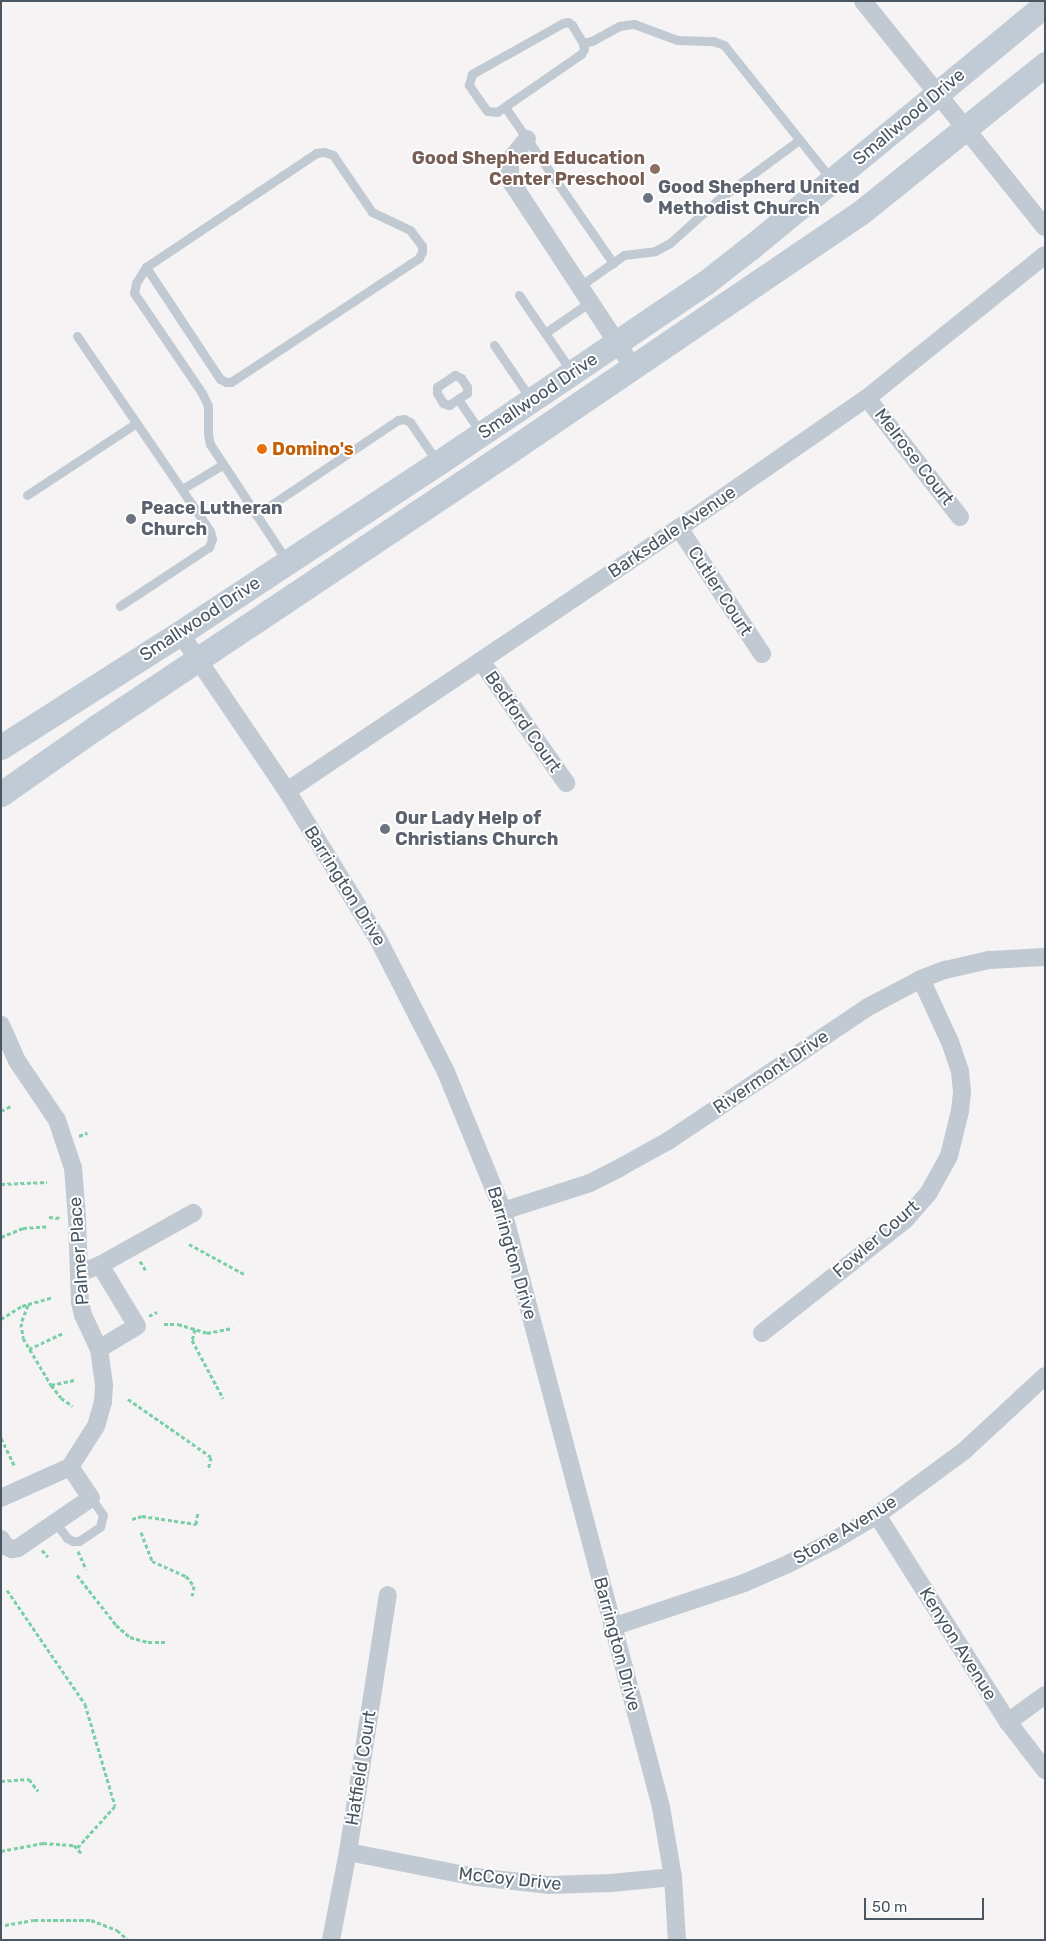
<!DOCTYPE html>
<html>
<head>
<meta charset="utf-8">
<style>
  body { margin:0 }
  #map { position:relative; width:1046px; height:1941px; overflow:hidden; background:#f5f3f3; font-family:Rubik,sans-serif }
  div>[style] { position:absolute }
  .path>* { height:3px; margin-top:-1.5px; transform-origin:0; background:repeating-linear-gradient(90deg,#7ad0a6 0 4px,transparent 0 6.5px) }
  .service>* { height:9px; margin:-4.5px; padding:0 4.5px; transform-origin:4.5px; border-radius:4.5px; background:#c1cad2 }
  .minor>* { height:18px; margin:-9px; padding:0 9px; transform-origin:9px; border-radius:9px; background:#c1cad2 }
  .secondary>* { height:25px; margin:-12.5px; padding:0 12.5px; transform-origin:12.5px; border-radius:12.5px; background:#c1cbd6 }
  .dots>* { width:14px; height:14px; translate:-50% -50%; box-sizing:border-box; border:2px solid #fff; border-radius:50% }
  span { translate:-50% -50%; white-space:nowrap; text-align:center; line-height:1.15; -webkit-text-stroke:4px #fff; paint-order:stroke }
  .street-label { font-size:18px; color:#4a5661 }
  .education-label { font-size:18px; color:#785e54; font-weight:700 }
  .right { translate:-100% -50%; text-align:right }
  .worship-label { font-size:18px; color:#5b616d; font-weight:700 }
  .left { translate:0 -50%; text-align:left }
  .food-label { font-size:18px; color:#c56008; font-weight:700 }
  .frame { position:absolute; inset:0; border:2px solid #4a5661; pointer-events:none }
  .scale { position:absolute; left:864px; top:1898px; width:120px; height:22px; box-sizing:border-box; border:2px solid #4a5661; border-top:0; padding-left:6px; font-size:15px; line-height:18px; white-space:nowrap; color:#4a5661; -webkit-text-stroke:4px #fff; paint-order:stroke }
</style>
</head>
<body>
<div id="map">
  <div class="path">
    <div style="left:1px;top:1111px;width:13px;rotate:-27deg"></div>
    <div style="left:79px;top:1136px;width:9px;rotate:-21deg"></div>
    <div style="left:1px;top:1184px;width:46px;rotate:-2.5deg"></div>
    <div style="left:49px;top:1217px;width:11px;rotate:5deg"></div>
    <div style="left:1px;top:1237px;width:24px;rotate:-22deg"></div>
    <div style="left:23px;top:1228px;width:26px;rotate:-4deg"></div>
    <div style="left:189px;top:1244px;width:63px;rotate:28.6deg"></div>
    <div style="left:140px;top:1261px;width:12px;rotate:59deg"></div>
    <div style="left:28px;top:1305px;width:19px;rotate:111deg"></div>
    <div style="left:21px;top:1323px;width:15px;rotate:82deg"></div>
    <div style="left:23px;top:1338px;width:55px;rotate:59.2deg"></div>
    <div style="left:51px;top:1385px;width:16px;rotate:52deg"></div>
    <div style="left:61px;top:1398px;width:14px;rotate:34deg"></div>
    <div style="left:149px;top:1316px;width:9px;rotate:-27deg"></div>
    <div style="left:1px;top:1319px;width:25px;rotate:-32deg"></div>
    <div style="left:22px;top:1306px;width:32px;rotate:-16deg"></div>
    <div style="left:164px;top:1324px;width:14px"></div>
    <div style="left:178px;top:1324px;width:30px;rotate:17deg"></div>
    <div style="left:207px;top:1333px;width:26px;rotate:-11deg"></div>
    <div style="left:195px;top:1329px;width:11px;rotate:105deg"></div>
    <div style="left:192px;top:1340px;width:66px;rotate:61.9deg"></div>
    <div style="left:29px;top:1349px;width:38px;rotate:-25deg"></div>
    <div style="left:51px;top:1385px;width:25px;rotate:-12deg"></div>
    <div style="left:128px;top:1399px;width:101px;rotate:34.9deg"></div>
    <div style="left:211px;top:1457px;width:13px;rotate:103deg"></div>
    <div style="left:1px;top:1438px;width:32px;rotate:64deg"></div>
    <div style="left:132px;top:1519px;width:10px;rotate:-17deg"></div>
    <div style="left:142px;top:1516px;width:55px;rotate:8.4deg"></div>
    <div style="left:196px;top:1524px;width:12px;rotate:-81deg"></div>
    <div style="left:141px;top:1532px;width:31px;rotate:69deg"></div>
    <div style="left:152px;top:1561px;width:37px;rotate:24deg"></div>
    <div style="left:186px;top:1576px;width:13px;rotate:51deg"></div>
    <div style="left:194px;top:1586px;width:10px;rotate:101deg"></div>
    <div style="left:42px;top:1550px;width:9px;rotate:49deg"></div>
    <div style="left:78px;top:1551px;width:20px;rotate:66deg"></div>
    <div style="left:77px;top:1575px;width:63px;rotate:52deg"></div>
    <div style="left:116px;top:1625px;width:18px;rotate:41deg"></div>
    <div style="left:130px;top:1637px;width:19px;rotate:16deg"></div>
    <div style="left:148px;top:1642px;width:18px"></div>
    <div style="left:7px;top:1590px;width:138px;rotate:55.6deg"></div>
    <div style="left:85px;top:1704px;width:106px;rotate:73.6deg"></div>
    <div style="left:115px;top:1806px;width:57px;rotate:132.1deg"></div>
    <div style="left:1px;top:1781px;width:28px;rotate:-4deg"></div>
    <div style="left:29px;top:1779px;width:15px;rotate:53deg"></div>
    <div style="left:1px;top:1851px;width:43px;rotate:-10.8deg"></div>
    <div style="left:43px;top:1843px;width:31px;rotate:4deg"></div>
    <div style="left:74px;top:1845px;width:12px;rotate:48deg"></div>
    <div style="left:5px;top:1925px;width:29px;rotate:-10deg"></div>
    <div style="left:34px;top:1920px;width:57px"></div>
    <div style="left:91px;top:1920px;width:28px;rotate:21deg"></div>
    <div style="left:117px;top:1930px;width:15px;rotate:42deg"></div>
  </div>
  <div class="service">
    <div style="left:568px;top:22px;width:5px;rotate:37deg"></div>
    <div style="left:572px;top:25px;width:21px;rotate:59deg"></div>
    <div style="left:583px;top:43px;width:6px;rotate:81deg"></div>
    <div style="left:584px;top:49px;width:6px;rotate:121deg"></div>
    <div style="left:581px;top:54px;width:102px;rotate:145.4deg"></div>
    <div style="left:497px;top:112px;width:10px;rotate:-174deg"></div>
    <div style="left:487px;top:111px;width:32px;rotate:-125deg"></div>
    <div style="left:469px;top:85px;width:11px;rotate:-75deg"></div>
    <div style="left:472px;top:74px;width:104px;rotate:-29.3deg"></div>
    <div style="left:563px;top:23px;width:5px;rotate:-11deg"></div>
    <div style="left:583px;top:43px;width:9px;rotate:-13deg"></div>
    <div style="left:592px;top:41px;width:31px;rotate:-29deg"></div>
    <div style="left:619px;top:26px;width:15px;rotate:-8deg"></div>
    <div style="left:634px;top:24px;width:46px;rotate:20.4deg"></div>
    <div style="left:677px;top:40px;width:36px;rotate:2deg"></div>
    <div style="left:713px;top:41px;width:12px;rotate:20deg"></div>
    <div style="left:724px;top:45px;width:170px;rotate:51.4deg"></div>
    <div style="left:505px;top:107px;width:190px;rotate:55.3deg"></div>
    <div style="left:324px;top:152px;width:9px;rotate:18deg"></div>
    <div style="left:333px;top:155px;width:69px;rotate:55.6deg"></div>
    <div style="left:372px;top:212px;width:42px;rotate:25.3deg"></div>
    <div style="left:410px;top:230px;width:20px;rotate:53deg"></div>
    <div style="left:422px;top:246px;width:6px;rotate:90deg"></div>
    <div style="left:422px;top:252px;width:7px;rotate:117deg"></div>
    <div style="left:419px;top:258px;width:225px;rotate:146.6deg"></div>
    <div style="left:231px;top:382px;width:5px;rotate:180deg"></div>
    <div style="left:226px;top:382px;width:7px;rotate:-153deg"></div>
    <div style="left:220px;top:379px;width:134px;rotate:-123.5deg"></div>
    <div style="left:146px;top:267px;width:205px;rotate:-33.8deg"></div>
    <div style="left:316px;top:153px;width:8px;rotate:-7deg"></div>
    <div style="left:146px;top:267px;width:19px;rotate:122deg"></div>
    <div style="left:136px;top:283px;width:10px;rotate:101deg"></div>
    <div style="left:134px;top:293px;width:121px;rotate:55.8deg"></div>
    <div style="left:202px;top:393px;width:14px;rotate:65deg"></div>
    <div style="left:208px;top:406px;width:28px;rotate:90deg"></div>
    <div style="left:208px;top:434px;width:10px;rotate:79deg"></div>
    <div style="left:210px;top:444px;width:140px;rotate:56.7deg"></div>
    <div style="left:580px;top:286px;width:54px;rotate:-35.2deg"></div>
    <div style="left:624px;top:255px;width:31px;rotate:-7deg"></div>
    <div style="left:655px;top:251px;width:17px;rotate:-28deg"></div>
    <div style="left:670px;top:243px;width:66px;rotate:-41.9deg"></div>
    <div style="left:719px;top:199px;width:99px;rotate:-36.4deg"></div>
    <div style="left:519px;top:295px;width:92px;rotate:55.6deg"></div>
    <div style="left:545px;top:333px;width:55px;rotate:-34.6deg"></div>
    <div style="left:77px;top:336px;width:236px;rotate:55.7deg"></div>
    <div style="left:210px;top:531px;width:8px;rotate:76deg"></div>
    <div style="left:212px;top:539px;width:9px;rotate:111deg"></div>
    <div style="left:209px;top:547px;width:107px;rotate:146.5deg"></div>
    <div style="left:494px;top:345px;width:64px;rotate:55.8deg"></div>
    <div style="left:455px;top:375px;width:7px;rotate:27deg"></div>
    <div style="left:461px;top:378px;width:11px;rotate:56deg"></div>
    <div style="left:467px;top:387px;width:6px;rotate:90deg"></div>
    <div style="left:467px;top:393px;width:22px;rotate:146deg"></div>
    <div style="left:449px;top:405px;width:6px;rotate:-162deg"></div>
    <div style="left:443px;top:403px;width:12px;rotate:-121deg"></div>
    <div style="left:437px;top:393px;width:6px;rotate:-90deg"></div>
    <div style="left:437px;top:387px;width:22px;rotate:-34deg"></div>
    <div style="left:458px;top:399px;width:41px;rotate:55.9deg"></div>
    <div style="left:182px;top:489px;width:47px;rotate:-31deg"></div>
    <div style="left:27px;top:495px;width:131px;rotate:-33.4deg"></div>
    <div style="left:256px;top:515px;width:171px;rotate:-33.8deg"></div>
    <div style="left:398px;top:420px;width:6px;rotate:-9deg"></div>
    <div style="left:404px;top:419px;width:7px;rotate:27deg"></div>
    <div style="left:410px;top:422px;width:50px;rotate:55.7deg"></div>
    <div style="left:55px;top:1522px;width:20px;rotate:53deg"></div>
    <div style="left:67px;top:1538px;width:7px;rotate:27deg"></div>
    <div style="left:73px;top:1541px;width:6px"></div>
    <div style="left:79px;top:1541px;width:25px;rotate:-34deg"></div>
    <div style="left:100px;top:1527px;width:12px;rotate:-76deg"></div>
    <div style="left:103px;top:1515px;width:21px;rotate:-125deg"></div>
  </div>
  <div class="minor">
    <div style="left:863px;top:1px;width:290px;rotate:51.2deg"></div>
    <div style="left:527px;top:139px;width:27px;rotate:129deg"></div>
    <div style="left:510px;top:160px;width:20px;rotate:90deg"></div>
    <div style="left:510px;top:180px;width:224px;rotate:56.7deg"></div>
    <div style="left:867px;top:398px;width:151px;rotate:52deg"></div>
    <div style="left:679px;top:528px;width:151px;rotate:56.6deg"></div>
    <div style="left:180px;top:633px;width:191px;rotate:55.9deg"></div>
    <div style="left:287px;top:791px;width:174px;rotate:58.4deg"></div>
    <div style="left:378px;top:939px;width:149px;rotate:62.9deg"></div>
    <div style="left:446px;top:1072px;width:150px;rotate:67.7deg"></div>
    <div style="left:503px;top:1211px;width:617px;rotate:75.15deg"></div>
    <div style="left:661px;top:1807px;width:71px;rotate:80.3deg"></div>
    <div style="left:673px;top:1877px;width:63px;rotate:86.4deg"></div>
    <div style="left:481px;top:661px;width:149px;rotate:55.1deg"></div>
    <div style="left:287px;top:791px;width:472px;rotate:-33.9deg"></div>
    <div style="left:679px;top:528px;width:229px;rotate:-34.7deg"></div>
    <div style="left:867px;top:398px;width:228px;rotate:-38.8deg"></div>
    <div style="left:1px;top:1025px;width:39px;rotate:66deg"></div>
    <div style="left:17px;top:1061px;width:71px;rotate:55.9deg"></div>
    <div style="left:57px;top:1120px;width:51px;rotate:71.6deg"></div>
    <div style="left:73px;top:1168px;width:50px;rotate:85.4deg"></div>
    <div style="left:77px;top:1218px;width:84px;rotate:88deg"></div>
    <div style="left:80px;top:1302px;width:13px;rotate:77deg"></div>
    <div style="left:83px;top:1315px;width:38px;rotate:65deg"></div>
    <div style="left:99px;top:1349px;width:37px;rotate:82deg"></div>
    <div style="left:104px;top:1386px;width:16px;rotate:94deg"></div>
    <div style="left:103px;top:1402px;width:25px;rotate:106deg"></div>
    <div style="left:96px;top:1426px;width:49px;rotate:122.4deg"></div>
    <div style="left:70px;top:1467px;width:76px;rotate:155.8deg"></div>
    <div style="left:503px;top:1211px;width:91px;rotate:-17.8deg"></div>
    <div style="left:590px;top:1183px;width:35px;rotate:-27deg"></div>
    <div style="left:621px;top:1167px;width:54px;rotate:-29deg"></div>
    <div style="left:668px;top:1141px;width:243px;rotate:-33.8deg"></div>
    <div style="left:870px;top:1006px;width:58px;rotate:-27.9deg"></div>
    <div style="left:921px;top:979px;width:26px;rotate:-21deg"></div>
    <div style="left:945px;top:970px;width:45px;rotate:-12.8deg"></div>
    <div style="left:989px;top:960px;width:56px;rotate:-3.1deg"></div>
    <div style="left:80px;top:1273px;width:22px;rotate:-22deg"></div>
    <div style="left:100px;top:1265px;width:107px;rotate:-29.2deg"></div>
    <div style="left:762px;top:1333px;width:182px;rotate:-38.3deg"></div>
    <div style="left:905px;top:1220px;width:35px;rotate:-49deg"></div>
    <div style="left:928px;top:1194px;width:43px;rotate:-61.1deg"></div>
    <div style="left:949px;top:1156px;width:46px;rotate:-76.3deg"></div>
    <div style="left:960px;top:1111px;width:20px;rotate:-84deg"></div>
    <div style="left:962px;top:1091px;width:20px;rotate:-96deg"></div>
    <div style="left:960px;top:1071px;width:31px;rotate:-109deg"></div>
    <div style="left:950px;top:1042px;width:69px;rotate:-114.7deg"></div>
    <div style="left:99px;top:1349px;width:44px;rotate:-31.2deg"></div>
    <div style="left:137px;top:1326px;width:71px;rotate:-121.2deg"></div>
    <div style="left:877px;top:1515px;width:245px;rotate:57.7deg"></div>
    <div style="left:1008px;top:1722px;width:61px;rotate:52.4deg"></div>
    <div style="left:1px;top:1539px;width:8px;rotate:60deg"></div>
    <div style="left:5px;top:1546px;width:8px;rotate:23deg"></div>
    <div style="left:12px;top:1549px;width:6px;rotate:-9deg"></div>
    <div style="left:18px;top:1548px;width:88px;rotate:-34.4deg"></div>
    <div style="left:91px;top:1498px;width:37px;rotate:-124deg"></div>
    <div style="left:612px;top:1627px;width:139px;rotate:-18.4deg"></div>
    <div style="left:744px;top:1583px;width:48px;rotate:-23.4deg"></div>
    <div style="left:788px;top:1564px;width:51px;rotate:-27.1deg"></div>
    <div style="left:833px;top:1541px;width:51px;rotate:-30.6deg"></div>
    <div style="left:877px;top:1515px;width:108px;rotate:-36.3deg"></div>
    <div style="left:964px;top:1451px;width:110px;rotate:-42.8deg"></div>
    <div style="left:1008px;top:1722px;width:46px;rotate:-36.1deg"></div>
    <div style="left:348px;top:1852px;width:130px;rotate:11.1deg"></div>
    <div style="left:476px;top:1877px;width:72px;rotate:6.3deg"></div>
    <div style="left:548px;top:1885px;width:63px;rotate:-1.8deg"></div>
    <div style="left:611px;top:1883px;width:62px;rotate:-5.5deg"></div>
    <div style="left:331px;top:1940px;width:90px;rotate:-79.1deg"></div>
    <div style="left:348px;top:1852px;width:260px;rotate:-81.2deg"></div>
  </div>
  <div class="secondary">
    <div style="left:1px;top:747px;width:212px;rotate:-32.5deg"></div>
    <div style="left:180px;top:633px;width:309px;rotate:-33.4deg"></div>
    <div style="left:438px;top:463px;width:322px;rotate:-34deg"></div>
    <div style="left:705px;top:283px;width:57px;rotate:-37.9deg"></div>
    <div style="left:750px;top:248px;width:382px;rotate:-39.5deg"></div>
    <div style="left:1px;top:794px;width:115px;rotate:-35.1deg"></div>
    <div style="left:95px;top:728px;width:500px;rotate:-33.75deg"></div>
    <div style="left:511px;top:450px;width:422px;rotate:-34.2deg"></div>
    <div style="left:860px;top:213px;width:238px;rotate:-38.8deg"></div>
  </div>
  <div class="dots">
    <div style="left:655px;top:169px;background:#8d6e63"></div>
    <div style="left:648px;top:198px;background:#6b7280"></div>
    <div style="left:262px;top:449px;background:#e8710a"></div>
    <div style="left:131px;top:519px;background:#6b7280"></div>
    <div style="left:385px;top:829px;background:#6b7280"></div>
  </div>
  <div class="street-label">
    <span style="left:909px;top:117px;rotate:-40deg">Smallwood Drive</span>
    <span style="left:538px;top:396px;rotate:-34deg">Smallwood Drive</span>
    <span style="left:914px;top:457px;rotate:52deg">Melrose Court</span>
    <span style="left:672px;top:532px;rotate:-34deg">Barksdale Avenue</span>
    <span style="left:720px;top:591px;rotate:57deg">Cutler Court</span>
    <span style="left:200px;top:619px;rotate:-33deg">Smallwood Drive</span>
    <span style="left:523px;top:722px;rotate:55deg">Bedford Court</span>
    <span style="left:345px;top:886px;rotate:58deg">Barrington Drive</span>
    <span style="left:771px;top:1072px;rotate:-34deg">Rivermont Drive</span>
    <span style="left:876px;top:1239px;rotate:-41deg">Fowler Court</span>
    <span style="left:79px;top:1251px;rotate:-94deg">Palmer Place</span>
    <span style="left:512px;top:1253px;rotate:74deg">Barrington Drive</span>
    <span style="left:845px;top:1530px;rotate:-31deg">Stone Avenue</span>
    <span style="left:617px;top:1644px;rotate:75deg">Barrington Drive</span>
    <span style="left:958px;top:1644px;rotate:58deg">Kenyon Avenue</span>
    <span style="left:361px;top:1768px;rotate:-81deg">Hatfield Court</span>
    <span style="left:510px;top:1879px;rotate:6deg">McCoy Drive</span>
  </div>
  <div class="education-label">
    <span class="right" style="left:645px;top:169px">Good Shepherd Education<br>Center Preschool</span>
  </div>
  <div class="worship-label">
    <span class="left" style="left:658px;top:198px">Good Shepherd United<br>Methodist Church</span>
    <span class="left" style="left:141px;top:519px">Peace Lutheran<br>Church</span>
    <span class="left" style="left:395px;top:829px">Our Lady Help of<br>Christians Church</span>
  </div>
  <div class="food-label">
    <span class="left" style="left:272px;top:449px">Domino's</span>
  </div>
  <div class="frame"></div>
  <div class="scale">50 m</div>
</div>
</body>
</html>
